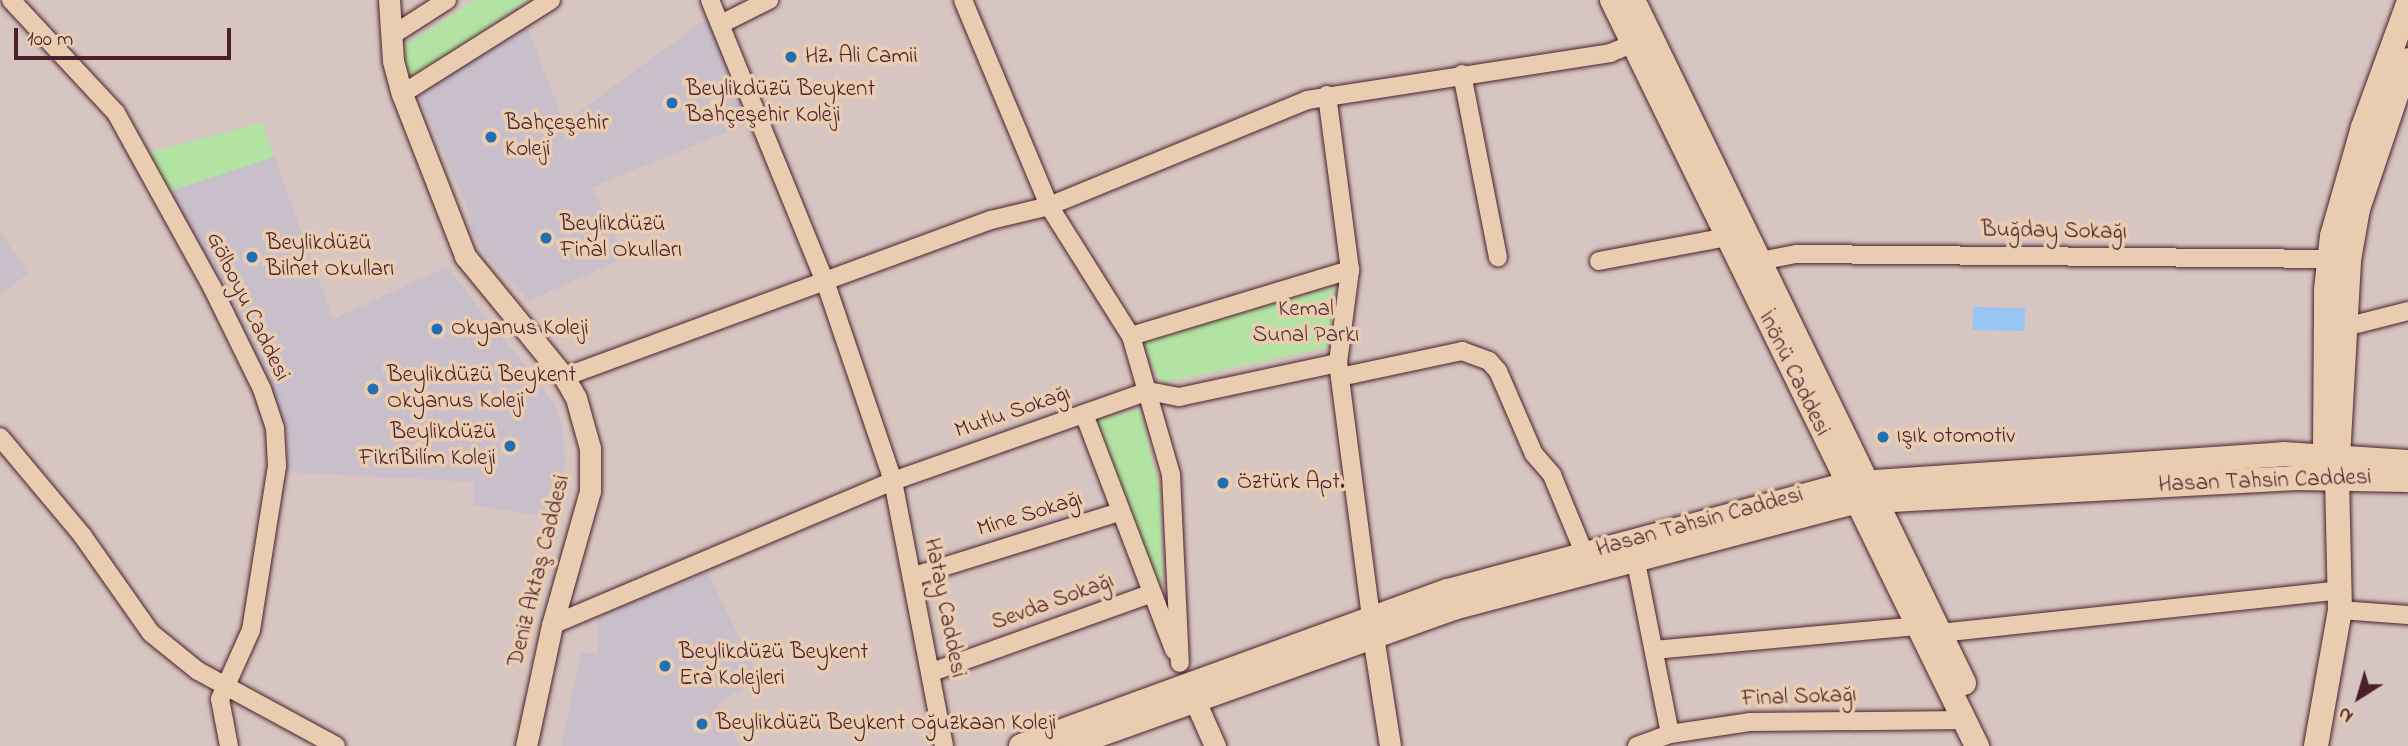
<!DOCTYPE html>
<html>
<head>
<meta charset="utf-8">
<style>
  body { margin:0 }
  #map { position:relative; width:2408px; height:746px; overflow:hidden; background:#d6c5c0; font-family:"Indie Flower",sans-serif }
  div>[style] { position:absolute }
  .built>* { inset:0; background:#c8bfca }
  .green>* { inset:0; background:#b2e3a3 }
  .water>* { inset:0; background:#98c6f3; transform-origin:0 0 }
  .roads { filter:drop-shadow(0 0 2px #4a1f2b) drop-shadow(0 0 2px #4a1f2b) }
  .minor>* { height:18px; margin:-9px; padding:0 9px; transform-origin:9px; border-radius:9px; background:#eacdb1 }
  .tertiary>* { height:21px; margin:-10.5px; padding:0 10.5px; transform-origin:10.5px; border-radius:10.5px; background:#eacdb1 }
  .secondary>* { height:24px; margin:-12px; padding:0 12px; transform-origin:12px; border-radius:12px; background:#eacdb1 }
  .dots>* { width:19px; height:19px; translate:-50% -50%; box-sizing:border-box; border:4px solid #eacdb1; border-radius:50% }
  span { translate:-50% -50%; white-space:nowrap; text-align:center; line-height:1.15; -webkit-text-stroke:7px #eacdb1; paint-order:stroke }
  .poi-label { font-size:23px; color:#4a1f2b }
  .left { translate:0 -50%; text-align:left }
  .right { translate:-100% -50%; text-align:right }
  .street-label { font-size:23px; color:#4a1f2b }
  .park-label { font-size:23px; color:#543337 }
  .north { position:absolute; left:2324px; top:662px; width:70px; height:70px; -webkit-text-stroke:5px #eacdb1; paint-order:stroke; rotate:217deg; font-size:19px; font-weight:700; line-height:28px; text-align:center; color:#4a1f2b }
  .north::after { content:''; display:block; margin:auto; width:24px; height:32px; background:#4a1f2b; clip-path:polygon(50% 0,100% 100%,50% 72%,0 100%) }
  .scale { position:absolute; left:14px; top:28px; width:217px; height:32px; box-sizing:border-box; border:4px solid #4a1f2b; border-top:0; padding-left:9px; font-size:21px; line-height:24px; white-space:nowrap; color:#4a1f2b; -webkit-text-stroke:5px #eacdb1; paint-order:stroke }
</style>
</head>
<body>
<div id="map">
  <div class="built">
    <div style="clip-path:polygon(715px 12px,759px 119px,592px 187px,625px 257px,529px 301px,486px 256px,472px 232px,470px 213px,415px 86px,524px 17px,564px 123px)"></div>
    <div style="clip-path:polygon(262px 123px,333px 319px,447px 267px,535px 378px,555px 406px,562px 425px,565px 458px,558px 519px,473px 505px,474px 482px,286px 472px,288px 431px,258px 357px,249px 363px,139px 155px)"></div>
    <div style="clip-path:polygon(0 231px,28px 274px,0 294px)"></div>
    <div style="clip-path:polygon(708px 573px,760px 680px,717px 703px,740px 746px,561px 746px,581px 653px,598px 653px,598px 619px,603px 614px)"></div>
  </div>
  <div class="green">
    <div style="clip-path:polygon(474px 0,527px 0,411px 81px,401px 48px)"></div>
    <div style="clip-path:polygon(262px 123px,274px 157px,161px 194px,139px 155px)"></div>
    <div style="clip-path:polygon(1335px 287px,1338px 345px,1161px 383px,1141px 339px)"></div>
    <div style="clip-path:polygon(1140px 409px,1161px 496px,1162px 581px,1154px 584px,1095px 420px)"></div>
  </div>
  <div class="water">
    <div style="left:1973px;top:307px;width:52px;height:23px;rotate:1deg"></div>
  </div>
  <div class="roads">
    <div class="minor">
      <div style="left:11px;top:0;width:154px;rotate:47.1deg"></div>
      <div style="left:116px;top:113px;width:199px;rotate:61.1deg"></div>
      <div style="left:212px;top:287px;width:114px;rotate:63.9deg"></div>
      <div style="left:262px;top:389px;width:41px;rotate:71.6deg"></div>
      <div style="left:275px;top:428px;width:38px;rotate:87deg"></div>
      <div style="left:277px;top:466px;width:166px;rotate:99deg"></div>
      <div style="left:251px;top:630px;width:76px;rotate:114.2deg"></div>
      <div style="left:220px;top:699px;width:48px;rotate:79.2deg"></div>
      <div style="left:710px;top:0;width:307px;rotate:67.8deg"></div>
      <div style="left:826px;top:284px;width:208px;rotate:71.2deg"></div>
      <div style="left:893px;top:481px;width:270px;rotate:79.1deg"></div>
      <div style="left:963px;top:0;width:223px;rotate:67.3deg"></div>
      <div style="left:1049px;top:206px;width:154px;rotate:57.8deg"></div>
      <div style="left:1131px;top:336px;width:145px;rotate:73.9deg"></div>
      <div style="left:1171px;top:475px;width:188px;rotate:87.3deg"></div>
      <div style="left:721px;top:24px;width:54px;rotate:-26.6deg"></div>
      <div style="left:394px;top:34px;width:63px;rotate:-32.7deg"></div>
      <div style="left:1462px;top:74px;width:187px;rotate:78.9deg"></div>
      <div style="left:402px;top:94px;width:176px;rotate:-32.2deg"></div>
      <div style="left:1327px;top:95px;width:177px;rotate:82.5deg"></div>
      <div style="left:1350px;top:270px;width:94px;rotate:97.4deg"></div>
      <div style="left:1338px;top:363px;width:256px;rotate:82.6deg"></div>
      <div style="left:1599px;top:261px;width:130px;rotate:-10.6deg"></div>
      <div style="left:1760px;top:261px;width:38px;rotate:-11deg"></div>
      <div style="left:1797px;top:254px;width:542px;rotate:0.53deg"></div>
      <div style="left:2357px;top:324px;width:53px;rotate:-14.3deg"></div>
      <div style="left:1131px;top:336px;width:229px;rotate:-16.8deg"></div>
      <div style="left:564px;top:377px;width:455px;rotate:-20.2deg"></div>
      <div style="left:991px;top:220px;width:60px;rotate:-13.6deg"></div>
      <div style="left:1049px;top:206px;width:279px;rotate:-22.3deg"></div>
      <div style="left:1307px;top:100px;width:307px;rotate:-8.8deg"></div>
      <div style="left:1610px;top:53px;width:24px;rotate:-22deg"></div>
      <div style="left:1340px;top:377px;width:125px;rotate:-12deg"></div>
      <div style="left:1462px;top:351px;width:29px;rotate:20deg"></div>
      <div style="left:1489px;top:361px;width:13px;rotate:48deg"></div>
      <div style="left:1498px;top:371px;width:90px;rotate:66.6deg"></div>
      <div style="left:1534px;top:454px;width:28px;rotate:49deg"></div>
      <div style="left:1552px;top:475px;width:87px;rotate:67.6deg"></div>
      <div style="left:1148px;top:391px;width:32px;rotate:11deg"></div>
      <div style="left:1179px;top:397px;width:163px;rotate:-12.1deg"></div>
      <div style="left:1084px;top:414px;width:253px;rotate:69.1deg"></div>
      <div style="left:0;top:437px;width:128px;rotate:50.1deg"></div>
      <div style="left:82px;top:535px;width:120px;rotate:54.9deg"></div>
      <div style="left:151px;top:633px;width:60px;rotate:39deg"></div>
      <div style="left:198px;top:671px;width:157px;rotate:28.5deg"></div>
      <div style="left:1636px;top:562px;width:175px;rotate:78.8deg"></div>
      <div style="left:914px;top:576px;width:216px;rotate:-17.3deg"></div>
      <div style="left:2340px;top:610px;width:68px;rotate:4.2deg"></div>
      <div style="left:552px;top:625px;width:370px;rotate:-22.9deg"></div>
      <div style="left:893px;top:481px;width:270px;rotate:-19.4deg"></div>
      <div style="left:1940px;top:633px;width:402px;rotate:-6.1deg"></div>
      <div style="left:1654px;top:650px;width:263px;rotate:-5.2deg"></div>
      <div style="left:932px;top:672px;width:232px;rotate:-19.7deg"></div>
      <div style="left:1637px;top:746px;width:35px;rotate:-20deg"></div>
      <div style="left:1670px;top:734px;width:80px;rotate:-8.6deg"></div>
      <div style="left:1749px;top:722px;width:216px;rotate:-0.5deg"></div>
    </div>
    <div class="tertiary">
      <div style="left:389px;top:0;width:61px;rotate:86.2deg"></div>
      <div style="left:393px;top:61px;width:34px;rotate:75deg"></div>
      <div style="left:402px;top:94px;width:174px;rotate:68.7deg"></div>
      <div style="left:465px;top:256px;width:156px;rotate:50.7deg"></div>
      <div style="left:564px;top:377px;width:24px;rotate:60deg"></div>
      <div style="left:576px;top:398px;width:52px;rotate:74.4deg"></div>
      <div style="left:590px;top:448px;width:43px;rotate:90deg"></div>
      <div style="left:590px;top:491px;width:139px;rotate:105.8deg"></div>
      <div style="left:552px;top:625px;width:124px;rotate:102.1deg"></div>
      <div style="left:1371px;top:623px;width:124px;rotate:81.2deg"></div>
      <div style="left:1188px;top:685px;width:67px;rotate:66.1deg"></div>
    </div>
    <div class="secondary">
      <div style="left:1612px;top:0;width:831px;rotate:63.93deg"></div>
      <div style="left:1633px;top:0;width:759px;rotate:64.14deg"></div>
      <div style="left:2325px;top:451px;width:161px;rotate:-89.6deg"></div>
      <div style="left:2326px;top:290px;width:54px;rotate:-83.7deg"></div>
      <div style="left:2332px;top:236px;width:113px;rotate:-74.1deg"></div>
      <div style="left:2363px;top:127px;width:131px;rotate:-69.9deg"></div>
      <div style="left:1021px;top:746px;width:454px;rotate:-20deg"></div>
      <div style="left:1448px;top:591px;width:412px;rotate:-15deg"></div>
      <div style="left:1846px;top:484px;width:438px;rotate:-3.9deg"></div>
      <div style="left:2283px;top:454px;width:125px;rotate:3.7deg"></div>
      <div style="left:1068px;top:746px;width:409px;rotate:-19.7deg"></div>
      <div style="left:1453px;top:608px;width:416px;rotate:-14.8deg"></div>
      <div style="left:1855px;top:502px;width:442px;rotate:-3.1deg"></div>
      <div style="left:2296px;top:478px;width:112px;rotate:1deg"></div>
      <div style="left:2316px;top:746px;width:138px;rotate:-80deg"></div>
      <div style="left:2340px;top:610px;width:134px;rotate:-91.3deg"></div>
      <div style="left:2337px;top:476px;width:216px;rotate:-86.8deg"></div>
      <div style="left:2349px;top:260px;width:52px;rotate:-80deg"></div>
      <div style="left:2358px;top:209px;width:157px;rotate:-71.4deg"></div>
    </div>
  </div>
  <div class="dots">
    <div style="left:791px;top:57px;background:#1f6fb2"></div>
    <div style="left:672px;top:103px;background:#1f6fb2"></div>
    <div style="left:491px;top:137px;background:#1f6fb2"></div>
    <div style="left:546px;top:238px;background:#1f6fb2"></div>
    <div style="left:252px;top:257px;background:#1f6fb2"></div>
    <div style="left:437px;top:329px;background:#1f6fb2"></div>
    <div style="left:373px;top:389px;background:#1f6fb2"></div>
    <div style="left:1883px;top:437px;background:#1f6fb2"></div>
    <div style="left:510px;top:446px;background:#1f6fb2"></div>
    <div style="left:1223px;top:483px;background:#1f6fb2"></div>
    <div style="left:665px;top:666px;background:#1f6fb2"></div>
    <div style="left:702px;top:724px;background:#1f6fb2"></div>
  </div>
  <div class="poi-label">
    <span class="left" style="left:805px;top:57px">Hz. Ali Camii</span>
    <span class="left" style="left:686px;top:103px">Beylikdüzü Beykent<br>Bahçeşehir Koleji</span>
    <span class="left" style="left:505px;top:137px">Bahçeşehir<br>Koleji</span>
    <span class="left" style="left:560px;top:238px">Beylikdüzü<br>Final Okulları</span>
    <span class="left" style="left:266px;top:257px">Beylikdüzü<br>Bilnet Okulları</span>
    <span class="left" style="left:451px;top:329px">Okyanus Koleji</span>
    <span class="left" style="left:387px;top:389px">Beylikdüzü Beykent<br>Okyanus Koleji</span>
    <span class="right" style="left:496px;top:446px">Beylikdüzü<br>FikriBilim Koleji</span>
    <span class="left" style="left:1897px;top:437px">ışık otomotiv</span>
    <span class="left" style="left:1237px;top:483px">Öztürk Apt.</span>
    <span class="left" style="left:679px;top:666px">Beylikdüzü Beykent<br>Era Kolejleri</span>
    <span class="left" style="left:716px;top:724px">Beylikdüzü Beykent Oğuzkaan Koleji</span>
  </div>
  <div class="street-label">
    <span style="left:2054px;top:232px;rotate:1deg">Buğday Sokağı</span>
    <span style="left:247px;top:307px;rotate:64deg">Gölboyu Caddesi</span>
    <span style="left:1793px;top:374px;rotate:64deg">İnönü Caddesi</span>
    <span style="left:1013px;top:413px;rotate:-19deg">Mutlu Sokağı</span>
    <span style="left:2265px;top:482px;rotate:-2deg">Hasan Tahsin Caddesi</span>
    <span style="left:1030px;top:515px;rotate:-17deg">Mine Sokağı</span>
    <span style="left:1700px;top:523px;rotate:-15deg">Hasan Tahsin Caddesi</span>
    <span style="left:540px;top:571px;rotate:-76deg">Deniz Aktaş Caddesi</span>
    <span style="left:1053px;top:603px;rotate:-20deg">Sevda Sokağı</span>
    <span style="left:944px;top:608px;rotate:79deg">Hatay Caddesi</span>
    <span style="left:1799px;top:698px;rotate:-2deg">Final Sokağı</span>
  </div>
  <div class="park-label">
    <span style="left:1306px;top:323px">Kemal<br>Sunal Parkı</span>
  </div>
  <div class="north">N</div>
  <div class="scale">100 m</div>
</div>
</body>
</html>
